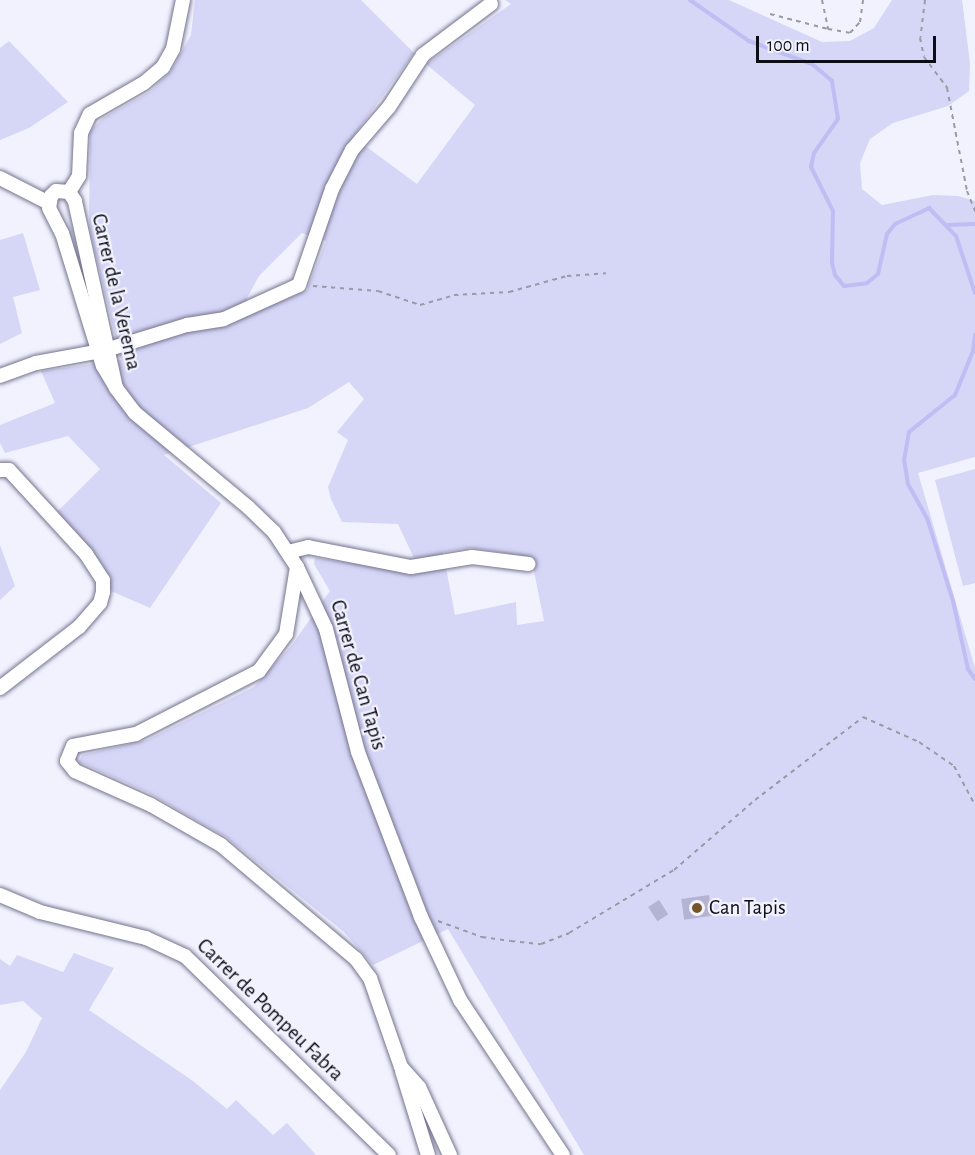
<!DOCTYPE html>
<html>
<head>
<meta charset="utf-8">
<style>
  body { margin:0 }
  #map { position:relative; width:975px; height:1155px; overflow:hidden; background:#f2f2ff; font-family:"Alegreya Sans",sans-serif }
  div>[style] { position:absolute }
  .green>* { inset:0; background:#d6d6f7 }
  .stream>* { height:4px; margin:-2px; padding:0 2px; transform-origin:2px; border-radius:2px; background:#bfbdf3 }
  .building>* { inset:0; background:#b4b3d1; transform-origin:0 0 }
  .path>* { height:2px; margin-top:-1px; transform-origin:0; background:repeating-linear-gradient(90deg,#9a9aa5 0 4.5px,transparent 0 9px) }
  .roads { filter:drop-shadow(0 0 2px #74738e) drop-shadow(0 0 2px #74738e) }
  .minor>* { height:14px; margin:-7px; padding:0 7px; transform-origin:7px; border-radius:7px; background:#fff }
  .dots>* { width:16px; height:16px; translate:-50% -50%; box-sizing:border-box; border:3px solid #f2f2ff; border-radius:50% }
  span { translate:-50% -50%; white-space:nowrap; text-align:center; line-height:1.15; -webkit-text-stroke:4.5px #f2f2ff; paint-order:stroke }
  .street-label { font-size:21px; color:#0d0d17 }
  .poi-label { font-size:21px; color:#0d0d17 }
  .left { translate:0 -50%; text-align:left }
  .scale { position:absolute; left:756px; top:36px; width:180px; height:27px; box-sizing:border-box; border:3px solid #0d0d17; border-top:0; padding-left:8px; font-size:18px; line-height:21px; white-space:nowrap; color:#0d0d17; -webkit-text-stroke:4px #f2f2ff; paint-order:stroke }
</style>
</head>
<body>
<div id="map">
  <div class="green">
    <div style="clip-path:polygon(evenodd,195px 0,361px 0,414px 53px,353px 137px,417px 184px,475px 105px,426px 64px,511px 4px,505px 0,729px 0,822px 42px,850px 41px,874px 28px,892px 0,962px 0,970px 63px,969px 91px,948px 106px,893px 123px,870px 139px,860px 163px,862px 189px,882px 205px,933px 195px,958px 196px,975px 201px,975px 457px,918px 473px,975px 668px,975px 1155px,584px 1155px,448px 929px,373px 965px,344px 932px,226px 837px,149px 793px,79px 762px,82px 755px,147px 740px,254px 687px,292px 645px,330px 591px,314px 564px,315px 558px,421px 573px,398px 524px,342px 522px,331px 499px,328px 487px,348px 440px,337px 432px,364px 399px,349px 382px,308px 408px,164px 455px,221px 503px,150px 608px,111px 591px,104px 566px,57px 512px,100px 469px,68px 436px,5px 453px,0 443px,0 425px,55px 403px,41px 371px,121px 360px,89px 227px,90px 131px,103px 118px,151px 91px,171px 71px,191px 35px,195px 0,302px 233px,326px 241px,307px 290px,254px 313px,247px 298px,259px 276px,302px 233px,195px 0,471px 548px,531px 557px,544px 621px,517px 625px,516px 602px,455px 615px,443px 552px,471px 548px)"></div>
    <div style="clip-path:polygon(9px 41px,68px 102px,29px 128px,0 140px,0 48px)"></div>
    <div style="clip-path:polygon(23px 233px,40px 290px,13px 297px,22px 333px,0 344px,0 240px)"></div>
    <div style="clip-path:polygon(975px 469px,975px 583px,963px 586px,935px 480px)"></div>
    <div style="clip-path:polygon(0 545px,15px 586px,0 600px)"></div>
    <div style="clip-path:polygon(74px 953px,114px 968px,89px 1010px,193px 1081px,227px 1109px,236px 1100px,273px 1135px,287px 1123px,316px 1155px,0 1155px,0 1090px,26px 1052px,42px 1018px,23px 1001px,0 1005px,0 959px,10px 966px,17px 955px,63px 972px)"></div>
  </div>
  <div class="stream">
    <div style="left:690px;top:0;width:72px;rotate:34.8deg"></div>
    <div style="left:749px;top:41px;width:67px;rotate:20.1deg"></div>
    <div style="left:812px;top:64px;width:26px;rotate:40deg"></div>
    <div style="left:832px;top:81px;width:38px;rotate:81deg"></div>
    <div style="left:838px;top:119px;width:42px;rotate:125.2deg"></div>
    <div style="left:814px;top:153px;width:14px;rotate:102deg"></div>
    <div style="left:811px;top:167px;width:49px;rotate:63.4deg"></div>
    <div style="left:833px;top:211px;width:52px;rotate:91.1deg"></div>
    <div style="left:832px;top:263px;width:12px;rotate:76deg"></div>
    <div style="left:835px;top:275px;width:14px;rotate:51deg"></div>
    <div style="left:844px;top:286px;width:23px;rotate:-7deg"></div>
    <div style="left:867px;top:283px;width:14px;rotate:-39deg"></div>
    <div style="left:878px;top:274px;width:41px;rotate:-77.3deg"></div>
    <div style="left:887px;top:234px;width:13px;rotate:-51deg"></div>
    <div style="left:895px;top:224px;width:38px;rotate:-25deg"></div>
    <div style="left:929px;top:208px;width:39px;rotate:46deg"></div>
    <div style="left:956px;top:236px;width:60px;rotate:71.6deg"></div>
    <div style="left:948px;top:225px;width:27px;rotate:-2deg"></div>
    <div style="left:975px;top:335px;width:16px;rotate:97deg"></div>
    <div style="left:973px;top:351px;width:48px;rotate:112.2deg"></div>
    <div style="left:955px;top:395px;width:59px;rotate:141.2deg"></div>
    <div style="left:909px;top:432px;width:27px;rotate:100deg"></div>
    <div style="left:904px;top:459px;width:25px;rotate:81deg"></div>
    <div style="left:908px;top:484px;width:39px;rotate:61deg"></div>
    <div style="left:927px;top:518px;width:87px;rotate:72.6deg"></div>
    <div style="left:953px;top:601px;width:70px;rotate:77.6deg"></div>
    <div style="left:968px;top:669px;width:12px;rotate:55deg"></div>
  </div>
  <div class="building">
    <div style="left:709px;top:895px;width:21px;height:28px;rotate:82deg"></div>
    <div style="left:659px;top:900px;width:17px;height:13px;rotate:57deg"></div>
  </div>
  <div class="path">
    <div style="left:822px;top:0;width:30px;rotate:78deg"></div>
    <div style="left:828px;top:29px;width:22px;rotate:10deg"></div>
    <div style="left:850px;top:33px;width:15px;rotate:-48deg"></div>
    <div style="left:860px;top:22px;width:22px;rotate:-82deg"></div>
    <div style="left:925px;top:0;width:38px;rotate:97deg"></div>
    <div style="left:920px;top:38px;width:19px;rotate:78deg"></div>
    <div style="left:924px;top:57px;width:39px;rotate:53deg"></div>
    <div style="left:947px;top:88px;width:105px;rotate:79deg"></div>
    <div style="left:967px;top:191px;width:22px;rotate:68deg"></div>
    <div style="left:770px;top:14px;width:60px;rotate:14.5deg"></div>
    <div style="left:313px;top:286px;width:65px;rotate:4.4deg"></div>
    <div style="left:378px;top:291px;width:44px;rotate:18.4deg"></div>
    <div style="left:420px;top:305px;width:35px;rotate:-16deg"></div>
    <div style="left:454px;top:295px;width:55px;rotate:-3.1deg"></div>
    <div style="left:509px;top:292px;width:60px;rotate:-15.4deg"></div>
    <div style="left:567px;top:276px;width:39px;rotate:-4deg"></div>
    <div style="left:438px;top:921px;width:47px;rotate:20deg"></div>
    <div style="left:482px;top:937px;width:29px;rotate:8deg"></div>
    <div style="left:511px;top:941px;width:30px;rotate:6deg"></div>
    <div style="left:541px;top:944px;width:30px;rotate:-21deg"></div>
    <div style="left:569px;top:933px;width:122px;rotate:-31deg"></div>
    <div style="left:674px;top:870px;width:107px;rotate:-40.8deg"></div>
    <div style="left:755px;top:800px;width:136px;rotate:-37.5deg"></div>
    <div style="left:863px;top:717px;width:61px;rotate:24.1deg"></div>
    <div style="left:919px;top:742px;width:42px;rotate:34.4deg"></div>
    <div style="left:954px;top:766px;width:44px;rotate:61.7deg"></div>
  </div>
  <div class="roads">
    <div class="minor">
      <div style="left:0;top:178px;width:55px;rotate:27deg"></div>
      <div style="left:69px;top:192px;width:19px;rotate:-58deg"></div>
      <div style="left:79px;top:176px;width:43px;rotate:-87.3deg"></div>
      <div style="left:81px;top:133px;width:21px;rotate:-65deg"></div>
      <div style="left:90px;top:114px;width:62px;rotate:-29.9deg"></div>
      <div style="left:144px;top:83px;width:25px;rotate:-40deg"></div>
      <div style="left:163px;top:67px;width:21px;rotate:-61deg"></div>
      <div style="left:173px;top:49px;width:50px;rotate:-78.5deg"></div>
      <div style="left:0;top:376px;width:38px;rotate:-20deg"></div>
      <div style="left:36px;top:363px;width:71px;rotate:-10.5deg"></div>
      <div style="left:106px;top:350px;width:85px;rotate:-17.2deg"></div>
      <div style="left:187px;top:325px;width:37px;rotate:-9deg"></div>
      <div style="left:224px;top:319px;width:82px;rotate:-24.4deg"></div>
      <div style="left:299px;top:285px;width:102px;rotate:-71deg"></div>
      <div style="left:332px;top:189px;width:44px;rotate:-62.9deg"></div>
      <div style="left:352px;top:150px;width:57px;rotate:-49.3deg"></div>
      <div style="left:389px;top:107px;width:62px;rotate:-56.8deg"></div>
      <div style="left:423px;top:55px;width:85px;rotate:-36.9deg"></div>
      <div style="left:116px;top:388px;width:191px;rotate:-102.4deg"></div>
      <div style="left:75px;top:201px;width:11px;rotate:-124deg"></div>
      <div style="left:69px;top:192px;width:13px;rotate:-176deg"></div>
      <div style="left:56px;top:191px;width:7px;rotate:135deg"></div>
      <div style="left:51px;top:196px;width:12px;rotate:99deg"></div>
      <div style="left:49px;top:208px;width:28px;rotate:63deg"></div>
      <div style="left:62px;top:233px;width:139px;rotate:72.9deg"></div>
      <div style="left:103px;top:366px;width:26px;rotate:59deg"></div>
      <div style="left:116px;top:388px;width:31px;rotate:53deg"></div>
      <div style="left:135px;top:413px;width:148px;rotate:39.8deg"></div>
      <div style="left:249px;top:508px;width:35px;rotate:44deg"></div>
      <div style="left:274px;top:532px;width:42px;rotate:56.7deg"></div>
      <div style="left:297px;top:567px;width:68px;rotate:64.9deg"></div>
      <div style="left:326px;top:629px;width:127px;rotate:75.4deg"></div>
      <div style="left:358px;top:752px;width:177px;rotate:69.1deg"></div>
      <div style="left:421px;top:917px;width:92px;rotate:64.8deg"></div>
      <div style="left:460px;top:1000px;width:186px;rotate:56.4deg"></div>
      <div style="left:0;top:470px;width:9px"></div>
      <div style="left:9px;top:470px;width:114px;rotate:47.5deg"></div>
      <div style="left:86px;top:554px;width:31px;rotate:57deg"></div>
      <div style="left:103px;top:580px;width:12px;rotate:90deg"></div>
      <div style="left:103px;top:592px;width:11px;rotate:105deg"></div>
      <div style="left:100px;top:603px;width:32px;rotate:131deg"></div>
      <div style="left:79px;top:627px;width:100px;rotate:142.3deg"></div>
      <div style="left:288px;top:552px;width:21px;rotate:-14deg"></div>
      <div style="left:308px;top:547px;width:105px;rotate:11deg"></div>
      <div style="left:411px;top:567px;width:62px;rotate:-9.3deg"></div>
      <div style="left:472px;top:557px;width:57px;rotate:7deg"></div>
      <div style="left:297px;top:567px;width:68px;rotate:99.3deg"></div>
      <div style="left:286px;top:634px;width:46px;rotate:126.1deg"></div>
      <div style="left:259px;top:671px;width:138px;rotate:152.9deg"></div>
      <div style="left:136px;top:734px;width:64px;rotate:169.2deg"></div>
      <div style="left:73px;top:746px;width:16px;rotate:112deg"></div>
      <div style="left:67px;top:761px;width:13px;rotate:51deg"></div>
      <div style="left:75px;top:771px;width:83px;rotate:24.1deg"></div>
      <div style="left:151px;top:805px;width:81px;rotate:29.7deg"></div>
      <div style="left:221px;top:845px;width:177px;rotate:40.2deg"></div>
      <div style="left:356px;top:959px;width:24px;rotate:54deg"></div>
      <div style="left:370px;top:978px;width:94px;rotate:70.8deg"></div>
      <div style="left:401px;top:1067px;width:27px;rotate:48deg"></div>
      <div style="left:419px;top:1087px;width:75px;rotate:65.5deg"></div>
      <div style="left:0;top:895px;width:43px;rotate:23deg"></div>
      <div style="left:40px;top:912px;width:109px;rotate:13.8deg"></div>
      <div style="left:146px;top:938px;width:43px;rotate:24.8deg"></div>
      <div style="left:185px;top:956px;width:285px;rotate:44.3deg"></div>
      <div style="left:402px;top:1071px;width:88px;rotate:72.8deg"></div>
    </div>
  </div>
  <div class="dots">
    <div style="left:697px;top:908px;background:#725528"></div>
  </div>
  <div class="street-label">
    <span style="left:116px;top:292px;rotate:77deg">Carrer de la Verema</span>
    <span style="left:358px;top:675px;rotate:74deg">Carrer de Can Tapis</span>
    <span style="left:270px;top:1010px;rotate:44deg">Carrer de Pompeu Fabra</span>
  </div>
  <div class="poi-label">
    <span class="left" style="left:709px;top:908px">Can Tapis</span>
  </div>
  <div class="scale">100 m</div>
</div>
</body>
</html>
